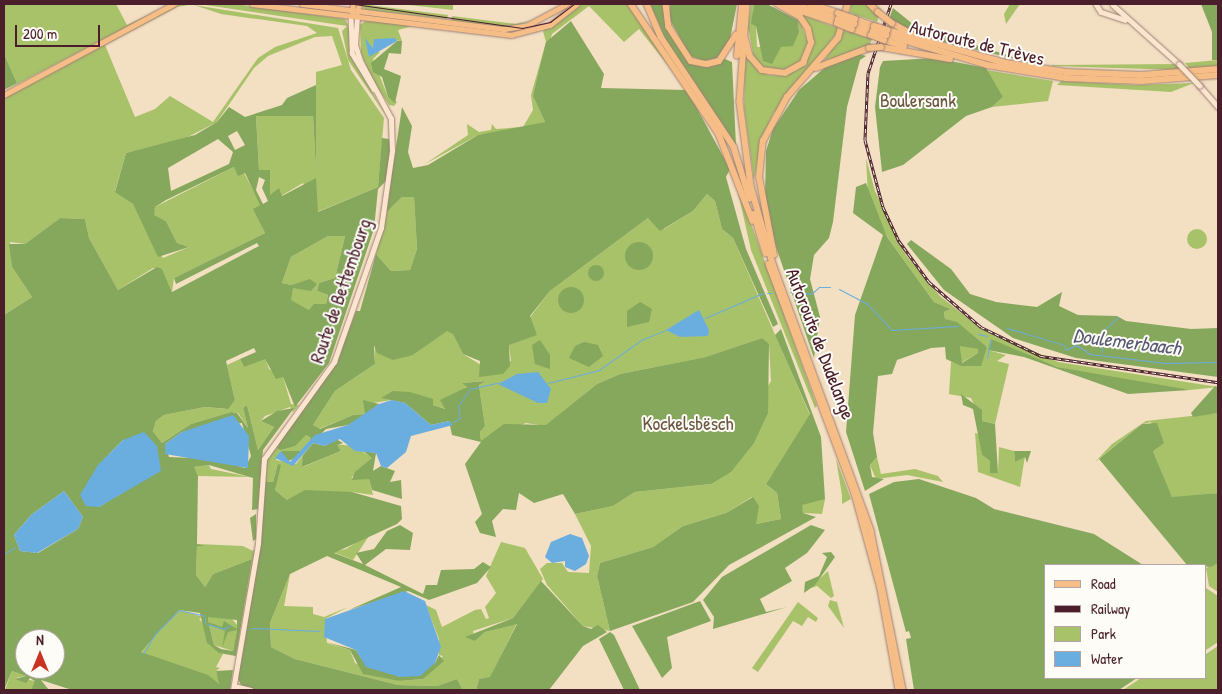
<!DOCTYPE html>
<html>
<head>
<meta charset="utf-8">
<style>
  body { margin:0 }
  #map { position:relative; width:1222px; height:694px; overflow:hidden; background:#f3dfc2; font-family:"Patrick Hand",sans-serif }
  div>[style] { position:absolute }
  .green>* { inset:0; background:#a8c269 }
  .round { border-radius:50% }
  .forest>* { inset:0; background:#86a85d }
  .water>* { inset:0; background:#6aaddf }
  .stream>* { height:1px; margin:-0.5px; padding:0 0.5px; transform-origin:0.5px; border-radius:0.5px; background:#6aaddf }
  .roads { filter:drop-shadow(0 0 1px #9e7f76) drop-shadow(0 0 1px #9e7f76) }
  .secondary>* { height:4.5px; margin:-2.25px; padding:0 2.25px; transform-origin:2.25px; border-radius:2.25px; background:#fbe5cf }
  .primary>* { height:4.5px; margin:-2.25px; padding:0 2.25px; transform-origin:2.25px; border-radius:2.25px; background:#f6be86 }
  .highway>* { height:5.5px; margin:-2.75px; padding:0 2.75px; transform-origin:2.75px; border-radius:2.75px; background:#f6be86 }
  .tram>* { height:1px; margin:-0.5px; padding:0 0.5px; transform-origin:0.5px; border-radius:0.5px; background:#4a1f2b }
  .rail>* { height:3px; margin-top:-1.5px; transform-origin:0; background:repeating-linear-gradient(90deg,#fdfcf7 0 4px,#4a1f2b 0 8px); box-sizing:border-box; border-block:1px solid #4a1f2b }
  .bridges { filter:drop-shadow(0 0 1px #9e7f76) drop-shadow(0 0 1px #9e7f76) }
  .secondary-bridge>* { height:4.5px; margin:-2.25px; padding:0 2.25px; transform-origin:2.25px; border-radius:2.25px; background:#fbe5cf }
  .highway-bridge>* { height:5.5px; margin:-2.75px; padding:0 2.75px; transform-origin:2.75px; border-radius:2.75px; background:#f6be86 }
  span { translate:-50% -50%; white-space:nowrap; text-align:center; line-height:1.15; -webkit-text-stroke:4px #fdfcf7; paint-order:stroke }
  .street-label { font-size:19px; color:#4a1f2b }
  .park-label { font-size:19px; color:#6b5841 }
  .water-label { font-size:20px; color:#575873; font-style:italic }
  .frame { position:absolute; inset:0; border:5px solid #4a1f2b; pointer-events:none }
  .legend { position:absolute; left:1044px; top:564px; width:162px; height:115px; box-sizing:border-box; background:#fdfcf7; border:1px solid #b5a4a5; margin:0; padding:6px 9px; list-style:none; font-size:15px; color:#4a1f2b }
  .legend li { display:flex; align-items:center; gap:10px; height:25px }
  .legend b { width:25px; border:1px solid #b5a4a5 }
  .north { position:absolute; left:15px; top:629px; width:50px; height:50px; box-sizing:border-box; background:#fdfcf7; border:1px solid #b5a4a5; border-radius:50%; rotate:0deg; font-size:14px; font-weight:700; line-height:20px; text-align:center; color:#4a1f2b }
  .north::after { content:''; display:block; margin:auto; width:18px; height:22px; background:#c8321e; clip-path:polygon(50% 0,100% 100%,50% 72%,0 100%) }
  .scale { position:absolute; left:15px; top:25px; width:85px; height:22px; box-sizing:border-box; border:2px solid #4a1f2b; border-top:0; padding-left:6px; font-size:15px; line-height:18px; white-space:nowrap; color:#4a1f2b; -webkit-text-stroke:4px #fdfcf7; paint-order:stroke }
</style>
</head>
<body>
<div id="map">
  <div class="green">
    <div style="clip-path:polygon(4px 4px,116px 4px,127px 25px,171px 4px,4px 91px,17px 83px,4px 54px)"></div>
    <div style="clip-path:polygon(179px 4px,194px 4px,177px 7px,105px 45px,135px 117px,155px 109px,170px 96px,213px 122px,258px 58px,275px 47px,317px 33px,307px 26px,221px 14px,194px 5px,338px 28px,351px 70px,384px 118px,378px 187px,317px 212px,303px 183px,281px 196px,270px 195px,270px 170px,259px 170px,256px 116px,313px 116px,316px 171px,316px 72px,342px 65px,332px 36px,315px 37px,268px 56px,254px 68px,217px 122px,184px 139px,126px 153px,115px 191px,133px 204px,163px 258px,189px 247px,177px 243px,166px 221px,153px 215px,155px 207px,234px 167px,244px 173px,261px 205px,254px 209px,265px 233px,174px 278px,172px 292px,162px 270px,153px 268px,118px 290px,89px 238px,85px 219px,60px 218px,25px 244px,10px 242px,12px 267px,32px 297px,4px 315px,4px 98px)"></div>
    <div style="clip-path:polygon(199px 4px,236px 4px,345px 19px,348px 25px,355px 63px,387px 117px,348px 60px,342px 31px,347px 26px)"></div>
    <div style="clip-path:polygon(361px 4px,448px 15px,447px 19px,365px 10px)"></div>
    <div style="clip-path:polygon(401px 4px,453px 4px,453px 10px)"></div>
    <div style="clip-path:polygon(580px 4px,628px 4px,678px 78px,639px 29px,624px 42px,589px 6px,552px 34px,533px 96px,545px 122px,524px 129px,478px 135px,425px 164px,468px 135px,467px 124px,479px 132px,491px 130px,492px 124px,496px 129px,523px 127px,533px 110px,531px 95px,546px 42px,543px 31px)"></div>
    <div style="clip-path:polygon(751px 4px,767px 4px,754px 5px,752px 24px,756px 25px,757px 47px,781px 47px,799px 32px,798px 20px,801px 23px,808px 43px,799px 63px,783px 71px,764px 68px,754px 58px,748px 28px)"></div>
    <div style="clip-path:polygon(851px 4px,866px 4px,879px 16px,877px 22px,850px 13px)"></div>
    <div style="clip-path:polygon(1010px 4px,1020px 4px,1006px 24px,1004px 14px)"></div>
    <div style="clip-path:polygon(798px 13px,840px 29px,773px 114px,761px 141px,754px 180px,744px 107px,745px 51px,756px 68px,768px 75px,785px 76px,799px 69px,813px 43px)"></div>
    <div style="clip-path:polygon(452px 16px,516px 24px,532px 20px,513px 27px,493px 27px,451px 22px)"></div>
    <div style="clip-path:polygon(368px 19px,413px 26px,398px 30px,402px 41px,376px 39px,373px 48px,366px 39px,374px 50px,380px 52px,373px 59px,388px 97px,397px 102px,394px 106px,389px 105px,370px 76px,361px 53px,360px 25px)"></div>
    <div style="clip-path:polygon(844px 30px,872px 39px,869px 46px,824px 61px)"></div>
    <div style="clip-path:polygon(1218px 60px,1218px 66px,1191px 70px,1185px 63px)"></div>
    <div style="clip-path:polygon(1176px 64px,1181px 70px,1052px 66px,1052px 65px)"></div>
    <div style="clip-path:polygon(986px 70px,1053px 81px,1048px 101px,992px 107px,1003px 97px)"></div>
    <div style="clip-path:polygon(1061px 81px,1135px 85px,1194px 83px,1171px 92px,1057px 85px)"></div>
    <div style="clip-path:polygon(866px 158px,875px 191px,906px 255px,940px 296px,980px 328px,1058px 362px,1218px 387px,1190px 390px,1146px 385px,1057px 367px,1001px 346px,988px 350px,1006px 355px,997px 361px,1009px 364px,995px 424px,982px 421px,971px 398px,949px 394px,951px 362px,972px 364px,987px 347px,945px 319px,944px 312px,951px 309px,934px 302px,887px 237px,868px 196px)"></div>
    <div style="clip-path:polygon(735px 179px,817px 406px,815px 408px,751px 250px)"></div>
    <div style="clip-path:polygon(707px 194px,715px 201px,722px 229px,733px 238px,810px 415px,766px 484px,777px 493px,781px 519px,756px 524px,752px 497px,726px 513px,683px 526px,653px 547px,600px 563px,597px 576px,610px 631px,583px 626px,547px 585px,540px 569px,547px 563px,562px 563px,568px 572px,589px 573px,591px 546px,575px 514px,613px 506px,635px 492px,711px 484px,771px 381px,769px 345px,762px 338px,707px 357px,620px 374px,597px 384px,546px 426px,526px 423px,481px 442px,480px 432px,485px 426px,479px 385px,486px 381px,462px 383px,467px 386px,446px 409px,433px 405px,433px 399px,382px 398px,392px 400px,373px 403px,366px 407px,365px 414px,353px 415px,319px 429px,313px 425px,335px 391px,375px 364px,375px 344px,413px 355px,447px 330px,453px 333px,463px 354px,481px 365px,511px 361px,509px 345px,550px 291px,648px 218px,664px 229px,693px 211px)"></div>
    <div style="clip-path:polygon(402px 197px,414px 197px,417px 249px,410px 270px,391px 271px,376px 254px,386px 213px)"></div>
    <div class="round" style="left:1187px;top:229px;width:20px;height:20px"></div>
    <div style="clip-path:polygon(328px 236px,345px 236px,335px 278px,319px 283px,317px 291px,328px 295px,326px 304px,309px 310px,290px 300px,292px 285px,282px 283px,291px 257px)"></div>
    <div style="clip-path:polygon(960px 345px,978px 349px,978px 353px,961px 363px)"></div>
    <div style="clip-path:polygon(265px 358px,269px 369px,283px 377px,291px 404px,299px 405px,293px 412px,290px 407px,265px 416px,261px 421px,274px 427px,258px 450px,247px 405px,243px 408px,248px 428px,238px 413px,231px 412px,191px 424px,162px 443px,153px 431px,156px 421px,164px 415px,205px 407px,226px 409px,235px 400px,227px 365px,240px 359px,244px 367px)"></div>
    <div style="clip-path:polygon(1218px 413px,1218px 493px,1172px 498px,1153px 451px,1151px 422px,1142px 424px,1095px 462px,1112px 444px,1146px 421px)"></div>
    <div style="clip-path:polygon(975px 433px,979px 434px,982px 455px,990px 461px,990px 473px,998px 473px,999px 447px,1014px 451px,1015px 462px,1025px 456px,1020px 487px,978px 472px)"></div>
    <div style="clip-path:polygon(306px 435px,311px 438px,303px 451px,281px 451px,276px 460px,296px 464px,303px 455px,303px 467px,341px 451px,335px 444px,353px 446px,373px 458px,351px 478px,369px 479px,373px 495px,352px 492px,287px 500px,275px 490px,278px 464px,273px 482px,264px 481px,266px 459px,275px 446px)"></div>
    <div style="clip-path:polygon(877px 457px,881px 474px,915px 469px,938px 476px,943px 482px,907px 475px,876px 479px,870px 465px)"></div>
    <div style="clip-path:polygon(836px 459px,851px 499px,842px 504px,842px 495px)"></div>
    <div style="clip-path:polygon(209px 465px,211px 469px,250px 477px,198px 476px,193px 467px)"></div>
    <div style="clip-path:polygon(815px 499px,825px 499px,822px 514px,803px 513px,801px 505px)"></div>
    <div style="clip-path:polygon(371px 533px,353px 560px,333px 552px,346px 549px)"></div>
    <div style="clip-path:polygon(501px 542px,525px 548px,543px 579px,513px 618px,473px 631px,475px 641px,485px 632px,517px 623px,490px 678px,479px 679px,476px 690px,463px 690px,457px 679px,437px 686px,398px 685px,295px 659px,271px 647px,270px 623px,290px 574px,284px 606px,313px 607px,313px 614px,324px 617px,348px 607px,325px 619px,327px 643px,350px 650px,355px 663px,400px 681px,423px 679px,443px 656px,439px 655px,439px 639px,426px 605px,436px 610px,442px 627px,475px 610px,481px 609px,486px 619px,489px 618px,485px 607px,496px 593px,486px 576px)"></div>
    <div style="clip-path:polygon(197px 544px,243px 546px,253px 551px,256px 548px,237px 657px,252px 559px,213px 574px,205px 587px,196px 575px)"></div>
    <div style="clip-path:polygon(1218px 563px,1218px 592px,1209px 586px,1206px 568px)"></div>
    <div style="clip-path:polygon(828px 571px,834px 596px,831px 598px,817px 586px,808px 589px)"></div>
    <div style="clip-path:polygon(1206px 588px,1218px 596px,1218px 642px,1206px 650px)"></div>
    <div style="clip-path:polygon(830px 600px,837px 602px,844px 628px,828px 606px)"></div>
    <div style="clip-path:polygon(798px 602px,818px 618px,816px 622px,808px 617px,802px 626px,793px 621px,758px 672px,752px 668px)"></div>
    <div style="clip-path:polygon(179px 610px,203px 617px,199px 619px,206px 626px,209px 645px,223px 654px,216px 667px,220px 668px,216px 671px,220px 684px,141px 652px)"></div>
    <div style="clip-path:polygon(208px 616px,232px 619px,238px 626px,233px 651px,214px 645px,209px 625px,224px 630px,208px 622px)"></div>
    <div style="clip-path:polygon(1218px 646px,1218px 690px,1123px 690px,1141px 678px,1206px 678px,1206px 654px)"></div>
    <div style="clip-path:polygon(12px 671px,26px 676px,15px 678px,36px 681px,31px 690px,5px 690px)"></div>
  </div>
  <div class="forest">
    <div style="clip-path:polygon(650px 4px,663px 4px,670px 35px,691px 63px,704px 67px,725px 59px,732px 62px,736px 146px,665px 38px)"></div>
    <div style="clip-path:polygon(670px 4px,737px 4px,730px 39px,718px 58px,704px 61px,690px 56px,670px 20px)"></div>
    <div style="clip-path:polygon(767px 4px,798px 20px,799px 32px,793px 46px,781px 47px,772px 64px,763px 61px,756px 26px,751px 24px,754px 5px)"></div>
    <div style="clip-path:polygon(1190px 4px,1218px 4px,1218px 60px,1212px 60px,1212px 32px,1201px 4px)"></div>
    <div style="clip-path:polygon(893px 8px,914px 25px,1029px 62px,943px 42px,905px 29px,889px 19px)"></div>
    <div style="clip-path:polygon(571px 21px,604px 74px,601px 88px,687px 90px,730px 169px,726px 177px,746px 249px,778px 324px,773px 327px,733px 238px,722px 229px,715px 201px,707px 194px,693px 211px,660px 231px,648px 218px,550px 291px,530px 316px,537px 335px,509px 345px,510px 366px,503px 374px,479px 377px,480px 361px,463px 354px,453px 334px,447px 331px,413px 355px,393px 360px,377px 353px,374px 345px,375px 364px,335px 391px,313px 425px,320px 429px,353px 415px,365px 414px,363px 400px,379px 404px,365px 415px,348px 425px,326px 429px,298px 457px,286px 462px,281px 451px,303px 451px,311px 438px,306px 435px,295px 446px,280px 450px,275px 446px,336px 364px,356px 311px,360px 311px,376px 254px,391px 271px,410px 270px,417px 249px,414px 197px,402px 197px,386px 213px,402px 107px,412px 126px,408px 152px,413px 168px,428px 165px,478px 135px,545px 122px,533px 96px,546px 42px)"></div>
    <div style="clip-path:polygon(397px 41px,402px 41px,401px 54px,389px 53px,384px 69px,401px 76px,395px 103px,388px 97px,382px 77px,373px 72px,371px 63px)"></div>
    <div style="clip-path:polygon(4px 54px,17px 83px,4px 90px)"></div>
    <div style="clip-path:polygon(860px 54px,866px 56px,860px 60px,847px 107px,833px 222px,829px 238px,814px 255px,810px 279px,820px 317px,814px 358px,775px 244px,765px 198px,766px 151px,773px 129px,799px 90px,829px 64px)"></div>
    <div style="clip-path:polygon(935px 58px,986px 68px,1003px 97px,992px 107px,966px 116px,903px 165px,882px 172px,875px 107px,880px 67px,883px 61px)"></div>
    <div style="clip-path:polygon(evenodd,316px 85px,316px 171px,313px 116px,256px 116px,259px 170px,270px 170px,270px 195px,279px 188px,282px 196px,316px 178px,318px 212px,378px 187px,382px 138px,389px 139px,391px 145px,386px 181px,378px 189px,374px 229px,329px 363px,295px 407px,283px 377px,276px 379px,265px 359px,244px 367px,240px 359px,256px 352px,254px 348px,226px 361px,235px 400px,228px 409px,205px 407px,164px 415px,156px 421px,153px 431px,162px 443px,191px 424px,231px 412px,237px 413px,248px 428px,243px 408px,247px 405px,258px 450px,274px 427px,261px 421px,277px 411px,294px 408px,263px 450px,258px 509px,252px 510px,253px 478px,209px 465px,194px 467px,198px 476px,197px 544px,205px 546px,197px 546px,196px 575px,205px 587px,213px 574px,252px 559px,236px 656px,219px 653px,207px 643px,200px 613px,179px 610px,141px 652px,208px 675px,219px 684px,216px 671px,233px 670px,230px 690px,72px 690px,41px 680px,49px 690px,31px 690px,35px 681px,30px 678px,26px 683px,15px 679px,26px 676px,12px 671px,4px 690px,4px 315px,32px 297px,12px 267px,9px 244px,25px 244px,60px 218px,85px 219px,89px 238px,118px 290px,157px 267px,162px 269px,172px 292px,259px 246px,257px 243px,176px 284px,174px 278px,265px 233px,253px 209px,260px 205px,245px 173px,238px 176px,234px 167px,166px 200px,155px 207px,154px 215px,166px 221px,177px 243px,189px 247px,158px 257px,133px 204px,115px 192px,126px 153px,195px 135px,217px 122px,229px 107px,245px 117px,282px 105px,287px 98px,316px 85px,237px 131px,245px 145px,235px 150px,228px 136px,237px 131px,316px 85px,218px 139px,233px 152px,229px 164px,171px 191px,168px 168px,218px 139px,316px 85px,259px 177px,265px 180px,262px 188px,268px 201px,263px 204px,256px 190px,259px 177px,316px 85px,328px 236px,345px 236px,335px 278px,319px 283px,317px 291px,328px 295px,326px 304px,314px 304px,309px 310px,291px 300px,293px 288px,311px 291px,317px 284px,310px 279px,292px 285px,282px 283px,291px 257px,328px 236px,316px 85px,242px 423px,251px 456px,245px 468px,213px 459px,169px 457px,165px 444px,182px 432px,242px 423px,316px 85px,123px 440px,141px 481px,99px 507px,109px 454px,123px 440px,316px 85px,64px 491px,83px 517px,78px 529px,38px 553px,20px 551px,14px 535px,31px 515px,64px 491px,316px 85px,208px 617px,237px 620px,237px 629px,224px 621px,222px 627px,208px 622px,208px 617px,316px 85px,209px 625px,225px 631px,222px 648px,228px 632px,237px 630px,233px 651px,221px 649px,214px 645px,209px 625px,316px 85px,25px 639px,55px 639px,55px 669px,25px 669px,25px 639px)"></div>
    <div style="clip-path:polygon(evenodd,866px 183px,887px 237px,934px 302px,951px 309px,944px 312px,945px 319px,957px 322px,987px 347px,981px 366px,961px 366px,946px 359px,945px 347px,931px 348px,897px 360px,892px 374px,878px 376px,873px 433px,877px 457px,870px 465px,872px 477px,884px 479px,865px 491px,846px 432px,855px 315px,883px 235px,853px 213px,856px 187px,866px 183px,960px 346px,978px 349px,978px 353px,962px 363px,960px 346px)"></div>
    <div style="clip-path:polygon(911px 240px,951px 269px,970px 294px,996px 302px,1037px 307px,1062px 292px,1059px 306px,1078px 315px,1117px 316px,1126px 321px,1191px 329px,1218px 328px,1218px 377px,1076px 358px,1013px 338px,944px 290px,907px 244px)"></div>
    <div class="round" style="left:625px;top:242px;width:28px;height:28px"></div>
    <div class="round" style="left:588px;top:265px;width:16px;height:16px"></div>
    <div class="round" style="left:558px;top:287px;width:26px;height:26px"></div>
    <div style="clip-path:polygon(640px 302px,652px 309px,649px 322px,627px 327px,627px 311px)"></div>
    <div style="clip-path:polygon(781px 329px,821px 437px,825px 499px,802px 505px,803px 513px,816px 517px,729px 565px,693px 602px,610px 631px,597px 576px,600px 563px,653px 547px,683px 526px,726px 513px,753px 497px,759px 506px,756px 524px,781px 519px,777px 493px,766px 484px,810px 414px,775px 335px)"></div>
    <div style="clip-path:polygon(762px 338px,769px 344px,768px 413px,754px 443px,731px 472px,711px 484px,635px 492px,613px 506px,575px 514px,563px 494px,534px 503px,519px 493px,516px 510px,503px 509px,492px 521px,496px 537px,480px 533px,475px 522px,482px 514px,465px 464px,481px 442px,452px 435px,449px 421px,431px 425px,405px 403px,381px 398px,393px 391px,410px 392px,433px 399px,433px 405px,445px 409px,440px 400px,467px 387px,462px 383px,486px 381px,479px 385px,485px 426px,480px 432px,481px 441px,504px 424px,546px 425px,597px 384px,620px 374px,706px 357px)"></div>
    <div style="clip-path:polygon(991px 339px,1057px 367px,1190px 390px,1128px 394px,1024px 357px,988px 350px)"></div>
    <div style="clip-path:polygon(540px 340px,550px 355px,550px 369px,535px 364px,532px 345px)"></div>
    <div style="clip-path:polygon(584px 342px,598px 345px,603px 356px,589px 367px,569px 358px,575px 346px)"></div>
    <div style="clip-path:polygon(1215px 386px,1218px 387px,1218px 413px,1193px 417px,1191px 413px)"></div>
    <div style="clip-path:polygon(961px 394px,982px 410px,982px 421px,995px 424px,998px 473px,990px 473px,990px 461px,982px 455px,973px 409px,963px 405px)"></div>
    <div style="clip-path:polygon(1157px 423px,1164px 443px,1153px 451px,1172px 497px,1218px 493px,1218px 563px,1211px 567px,1187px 565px,1099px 459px,1142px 424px)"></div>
    <div style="clip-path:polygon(336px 439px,343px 443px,337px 445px,341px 451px,302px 467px,303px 455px,313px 443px,325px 446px)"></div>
    <div style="clip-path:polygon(363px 451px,376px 453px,373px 471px,381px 466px,395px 471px,390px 482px,401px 480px,402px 499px,372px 490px,369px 479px,352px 480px,355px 472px,372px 458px)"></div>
    <div style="clip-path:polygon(1014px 451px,1031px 451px,1027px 463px,1025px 457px,1015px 462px)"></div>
    <div style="clip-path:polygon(278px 464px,281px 465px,275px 490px,287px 500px,305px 490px,352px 492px,401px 506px,402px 519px,397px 524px,334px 553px,363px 564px,356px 553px,374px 549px,387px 531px,400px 525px,413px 533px,410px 550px,386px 549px,365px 565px,423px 594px,426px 585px,437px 585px,441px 570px,474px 569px,483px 562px,491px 567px,477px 583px,429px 600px,408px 591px,349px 610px,401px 587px,327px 556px,290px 574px,270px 623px,271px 647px,295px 659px,398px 685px,437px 686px,457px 679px,463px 690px,256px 690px,241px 685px,238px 679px,261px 543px,264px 481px,273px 482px)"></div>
    <div style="clip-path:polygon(919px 479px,976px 498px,994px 509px,1094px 534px,1143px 565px,1046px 565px,1046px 678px,1137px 678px,1119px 690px,914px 690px,906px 639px,911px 638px,909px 631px,906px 632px,869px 494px,894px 482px)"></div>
    <div style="clip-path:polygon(256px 514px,256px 539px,253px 541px,250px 518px)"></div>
    <div style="clip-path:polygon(811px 525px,825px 530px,807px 553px,785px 568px,792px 581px,760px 599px,766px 612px,787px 607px,713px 629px,714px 617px,703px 600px,722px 577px)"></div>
    <div style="clip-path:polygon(822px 553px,831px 552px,835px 557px,815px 585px,804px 593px,805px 582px,819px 576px,827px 557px)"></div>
    <div style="clip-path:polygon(541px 581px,583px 626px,591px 629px,598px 625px,607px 632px,583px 646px,549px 690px,476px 690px,479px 679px,490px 677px,517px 624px,485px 632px,475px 641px,465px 637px,513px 618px)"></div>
    <div style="clip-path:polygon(700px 601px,711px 621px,667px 637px,672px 668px,662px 678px,632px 626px)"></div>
    <div style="clip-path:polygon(610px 632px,614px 635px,640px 690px,624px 690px,599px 639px)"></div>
    <div style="clip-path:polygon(326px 642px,356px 650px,361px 658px,400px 677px,435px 663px,439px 655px,444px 661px,423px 679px,400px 681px,363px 674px,350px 650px)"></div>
  </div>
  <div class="water">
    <div style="clip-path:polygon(395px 38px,397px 41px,369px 57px,365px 38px,373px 48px,374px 39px)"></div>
    <div style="clip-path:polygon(699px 310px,709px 330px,708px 336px,680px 337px,666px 330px)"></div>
    <div style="clip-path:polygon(538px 372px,551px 389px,547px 403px,538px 403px,498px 384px,517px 374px)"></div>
    <div style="clip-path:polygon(392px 400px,405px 403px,431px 425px,449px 421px,453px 425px,411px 436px,406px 452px,387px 468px,381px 466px,376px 453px,355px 451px,340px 439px,325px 446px,313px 443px,293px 466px,275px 458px,281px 451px,290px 462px,315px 435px,348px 425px,379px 404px)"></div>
    <div style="clip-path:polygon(233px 415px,249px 436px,248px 468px,165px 454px,165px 444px,182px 432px)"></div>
    <div style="clip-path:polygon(144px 432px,157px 446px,161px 471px,99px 507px,86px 506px,80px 495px,98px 465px,123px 440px)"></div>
    <div style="clip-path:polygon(64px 491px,83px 517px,78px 529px,37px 553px,20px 551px,14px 535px,31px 515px)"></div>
    <div style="clip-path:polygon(570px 534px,582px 538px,589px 556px,586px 564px,575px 571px,565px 567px,565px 561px,552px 563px,545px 557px,551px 542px)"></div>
    <div style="clip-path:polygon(404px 591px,425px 601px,441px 647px,435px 663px,420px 676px,400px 677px,366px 667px,356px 650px,324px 637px,325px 619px)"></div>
  </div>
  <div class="stream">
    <div style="left:839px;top:289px;width:32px;rotate:28deg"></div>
    <div style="left:867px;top:304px;width:36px;rotate:46deg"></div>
    <div style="left:892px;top:330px;width:66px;rotate:-3.5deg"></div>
    <div style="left:790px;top:292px;width:21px;rotate:5deg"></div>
    <div style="left:811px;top:294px;width:11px;rotate:-41deg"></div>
    <div style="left:819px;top:287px;width:11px"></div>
    <div style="left:767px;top:293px;width:4px"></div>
    <div style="left:705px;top:318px;width:63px;rotate:-23.3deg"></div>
    <div style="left:1007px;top:328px;width:59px;rotate:16.6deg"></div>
    <div style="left:1064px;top:345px;width:5px;rotate:68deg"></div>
    <div style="left:1066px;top:350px;width:11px;rotate:-27deg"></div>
    <div style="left:1076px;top:345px;width:17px;rotate:33deg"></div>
    <div style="left:1090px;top:354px;width:76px;rotate:6.8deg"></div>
    <div style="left:1165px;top:363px;width:53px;rotate:-1.1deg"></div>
    <div style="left:978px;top:334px;width:9px;rotate:13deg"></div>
    <div style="left:1102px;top:352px;width:22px;rotate:-85deg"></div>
    <div style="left:1104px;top:330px;width:19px;rotate:-43deg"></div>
    <div style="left:987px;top:358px;width:19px;rotate:-78deg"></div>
    <div style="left:548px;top:383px;width:53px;rotate:-14.3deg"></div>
    <div style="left:599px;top:370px;width:52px;rotate:-35.5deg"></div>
    <div style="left:641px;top:340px;width:27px;rotate:-22deg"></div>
    <div style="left:453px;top:422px;width:8px;rotate:-30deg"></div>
    <div style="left:460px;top:418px;width:12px;rotate:-99deg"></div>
    <div style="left:458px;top:406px;width:21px;rotate:-55deg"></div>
    <div style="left:470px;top:389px;width:28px;rotate:-13deg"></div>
    <div style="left:4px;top:554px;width:13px;rotate:-32deg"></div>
    <div style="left:205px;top:618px;width:5px;rotate:90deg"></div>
    <div style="left:207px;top:624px;width:18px;rotate:16deg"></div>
    <div style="left:224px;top:629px;width:7px;rotate:-34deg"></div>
    <div style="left:252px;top:628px;width:68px;rotate:2.5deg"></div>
    <div style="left:247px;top:629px;width:1px"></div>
    <div style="left:143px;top:654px;width:23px;rotate:-59deg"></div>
    <div style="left:155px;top:634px;width:34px;rotate:-45deg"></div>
    <div style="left:179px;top:610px;width:26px;rotate:13deg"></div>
  </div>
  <div class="roads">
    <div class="secondary">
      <div style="left:1096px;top:4px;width:9px;rotate:58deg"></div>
      <div style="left:1101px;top:12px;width:25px;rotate:18deg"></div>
      <div style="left:1113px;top:5px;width:89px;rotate:41.8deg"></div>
      <div style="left:351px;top:16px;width:37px;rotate:88deg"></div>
      <div style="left:352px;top:53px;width:42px;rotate:58.6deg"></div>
      <div style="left:1200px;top:86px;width:28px;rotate:49deg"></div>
      <div style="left:234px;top:686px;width:17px;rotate:13deg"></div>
      <div style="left:233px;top:690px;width:149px;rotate:-80.3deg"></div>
      <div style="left:258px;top:543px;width:84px;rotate:-85.9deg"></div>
      <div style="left:264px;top:459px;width:120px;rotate:-54.2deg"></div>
      <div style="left:334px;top:362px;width:142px;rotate:-70.7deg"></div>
      <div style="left:381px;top:228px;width:78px;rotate:-81.9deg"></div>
      <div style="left:392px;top:151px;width:32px;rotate:-92deg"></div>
      <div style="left:391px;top:119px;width:66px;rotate:-118.1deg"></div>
      <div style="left:360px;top:61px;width:17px;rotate:-107deg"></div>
      <div style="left:355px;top:45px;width:28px;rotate:-86deg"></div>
    </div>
    <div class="primary">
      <div style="left:252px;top:4px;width:261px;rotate:6.8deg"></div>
      <div style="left:511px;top:35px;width:40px;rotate:-14.4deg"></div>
      <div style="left:550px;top:25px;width:34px;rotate:-38deg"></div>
      <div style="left:302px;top:4px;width:204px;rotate:7.1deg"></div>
      <div style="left:504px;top:29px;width:24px;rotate:-9deg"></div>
      <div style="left:528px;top:25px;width:44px;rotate:-28.3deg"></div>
      <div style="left:352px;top:13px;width:9px;rotate:-84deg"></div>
      <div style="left:357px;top:13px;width:9px;rotate:-77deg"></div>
      <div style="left:4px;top:95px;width:193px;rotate:-28.2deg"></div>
    </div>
    <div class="highway">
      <div style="left:631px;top:4px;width:157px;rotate:55.9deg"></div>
      <div style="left:719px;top:134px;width:93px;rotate:68.7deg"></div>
      <div style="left:647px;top:4px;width:36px;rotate:67deg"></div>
      <div style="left:661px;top:37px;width:132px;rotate:56.4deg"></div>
      <div style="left:734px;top:147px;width:54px;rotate:72.9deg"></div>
      <div style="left:666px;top:4px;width:23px;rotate:83deg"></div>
      <div style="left:669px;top:27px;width:40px;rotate:57.1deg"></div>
      <div style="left:691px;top:61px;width:16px;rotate:11deg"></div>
      <div style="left:707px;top:64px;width:12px;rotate:-14deg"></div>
      <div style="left:719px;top:61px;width:31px;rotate:-57deg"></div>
      <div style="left:747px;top:4px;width:98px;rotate:94.1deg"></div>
      <div style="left:740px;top:102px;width:85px;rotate:82.5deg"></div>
      <div style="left:751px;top:186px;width:81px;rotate:74.2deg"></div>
      <div style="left:773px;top:264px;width:284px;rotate:69.8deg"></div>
      <div style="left:871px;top:531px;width:162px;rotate:78.6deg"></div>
      <div style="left:795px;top:4px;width:46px;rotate:19.2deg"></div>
      <div style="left:811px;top:4px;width:28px;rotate:18deg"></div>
      <div style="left:870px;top:4px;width:11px;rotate:45deg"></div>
      <div style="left:786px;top:6px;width:54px;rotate:18.4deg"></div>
      <div style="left:855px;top:19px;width:20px;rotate:20deg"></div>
      <div style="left:892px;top:23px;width:25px;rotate:29deg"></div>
      <div style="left:854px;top:24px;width:20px;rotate:20deg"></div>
      <div style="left:852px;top:29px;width:20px;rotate:18deg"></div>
      <div style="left:887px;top:30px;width:123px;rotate:15.5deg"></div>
      <div style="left:1006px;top:63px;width:61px;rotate:8.5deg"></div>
      <div style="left:1066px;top:72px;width:75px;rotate:2.3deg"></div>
      <div style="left:1141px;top:75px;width:77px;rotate:-4.5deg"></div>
      <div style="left:886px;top:35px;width:105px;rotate:16.5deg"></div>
      <div style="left:987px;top:65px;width:80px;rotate:9.3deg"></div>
      <div style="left:1066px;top:78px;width:76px;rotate:2.3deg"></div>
      <div style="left:1142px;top:81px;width:76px;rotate:-4.5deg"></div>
      <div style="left:745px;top:37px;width:20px;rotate:75deg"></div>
      <div style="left:750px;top:56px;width:18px;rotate:49deg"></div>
      <div style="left:762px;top:70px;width:23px;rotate:7deg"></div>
      <div style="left:785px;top:73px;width:21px;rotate:-29deg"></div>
      <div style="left:803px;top:63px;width:22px;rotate:-68deg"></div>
      <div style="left:811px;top:43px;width:14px;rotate:-102deg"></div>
      <div style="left:808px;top:29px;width:14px;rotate:-124deg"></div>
      <div style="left:800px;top:17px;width:26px;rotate:-151deg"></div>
      <div style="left:884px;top:40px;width:21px;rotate:17deg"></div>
      <div style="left:881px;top:47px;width:70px;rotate:9.9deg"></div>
      <div style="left:737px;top:56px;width:52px;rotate:-84.5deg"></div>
      <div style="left:816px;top:68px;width:57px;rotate:-20.7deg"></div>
      <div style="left:754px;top:214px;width:41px;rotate:72.9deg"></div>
      <div style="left:774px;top:255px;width:79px;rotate:-100.9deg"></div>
      <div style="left:759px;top:177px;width:36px;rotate:-84deg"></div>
      <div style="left:763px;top:141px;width:50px;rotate:-61.4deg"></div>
      <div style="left:787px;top:97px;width:78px;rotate:-49.2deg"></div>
      <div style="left:838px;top:38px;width:35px;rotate:-74deg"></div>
      <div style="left:769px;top:264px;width:246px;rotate:69.5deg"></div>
      <div style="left:855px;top:494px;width:98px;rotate:74.7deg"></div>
      <div style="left:881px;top:589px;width:103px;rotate:79.9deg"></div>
    </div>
  </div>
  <div class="tram">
    <div style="left:354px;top:4px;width:170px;rotate:8.1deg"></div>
    <div style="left:522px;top:28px;width:29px;rotate:-12deg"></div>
    <div style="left:550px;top:22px;width:30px;rotate:-37deg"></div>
  </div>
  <div class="rail">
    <div style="left:891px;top:4px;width:73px;rotate:108.4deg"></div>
    <div style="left:868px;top:73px;width:67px;rotate:92.6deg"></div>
    <div style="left:865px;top:140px;width:69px;rotate:75deg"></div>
    <div style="left:883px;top:207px;width:38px;rotate:65deg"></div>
    <div style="left:899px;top:241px;width:51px;rotate:53.8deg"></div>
    <div style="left:929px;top:282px;width:69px;rotate:40.9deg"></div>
    <div style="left:981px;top:327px;width:67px;rotate:25.8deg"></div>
    <div style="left:1041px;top:356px;width:179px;rotate:8.4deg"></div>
  </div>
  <div class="bridges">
    <div class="secondary-bridge">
      <div style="left:1179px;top:64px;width:30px;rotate:46deg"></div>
    </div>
    <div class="highway-bridge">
      <div style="left:878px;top:12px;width:18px;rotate:38deg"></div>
      <div style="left:838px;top:13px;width:18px;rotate:19deg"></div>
      <div style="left:838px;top:19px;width:17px;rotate:17deg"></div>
      <div style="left:837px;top:23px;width:16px;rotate:22deg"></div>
      <div style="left:874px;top:26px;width:14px;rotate:17deg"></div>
      <div style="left:873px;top:31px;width:14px;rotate:17deg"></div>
      <div style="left:871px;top:35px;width:14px;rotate:21deg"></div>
      <div style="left:869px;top:48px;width:12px;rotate:-5deg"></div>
    </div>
  </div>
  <div class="street-label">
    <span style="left:977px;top:43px;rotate:14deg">Autoroute de Trèves</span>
    <span style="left:341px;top:291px;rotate:-71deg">Route de Bettembourg</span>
    <span style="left:820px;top:344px;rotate:69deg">Autoroute de Dudelange</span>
  </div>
  <div class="park-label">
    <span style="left:918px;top:101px">Boulersank</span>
    <span style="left:688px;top:424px">Kockelsbësch</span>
  </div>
  <div class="water-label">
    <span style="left:1127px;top:341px;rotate:7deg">Doulemerbaach</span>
  </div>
  <div class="frame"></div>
  <ul class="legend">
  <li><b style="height:6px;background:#f6be86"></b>Road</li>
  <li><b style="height:6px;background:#4a1f2b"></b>Railway</li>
  <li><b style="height:14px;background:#a8c269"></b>Park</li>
  <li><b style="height:14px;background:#6aaddf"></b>Water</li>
  </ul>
  <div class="north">N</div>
  <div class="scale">200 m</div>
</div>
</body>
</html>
